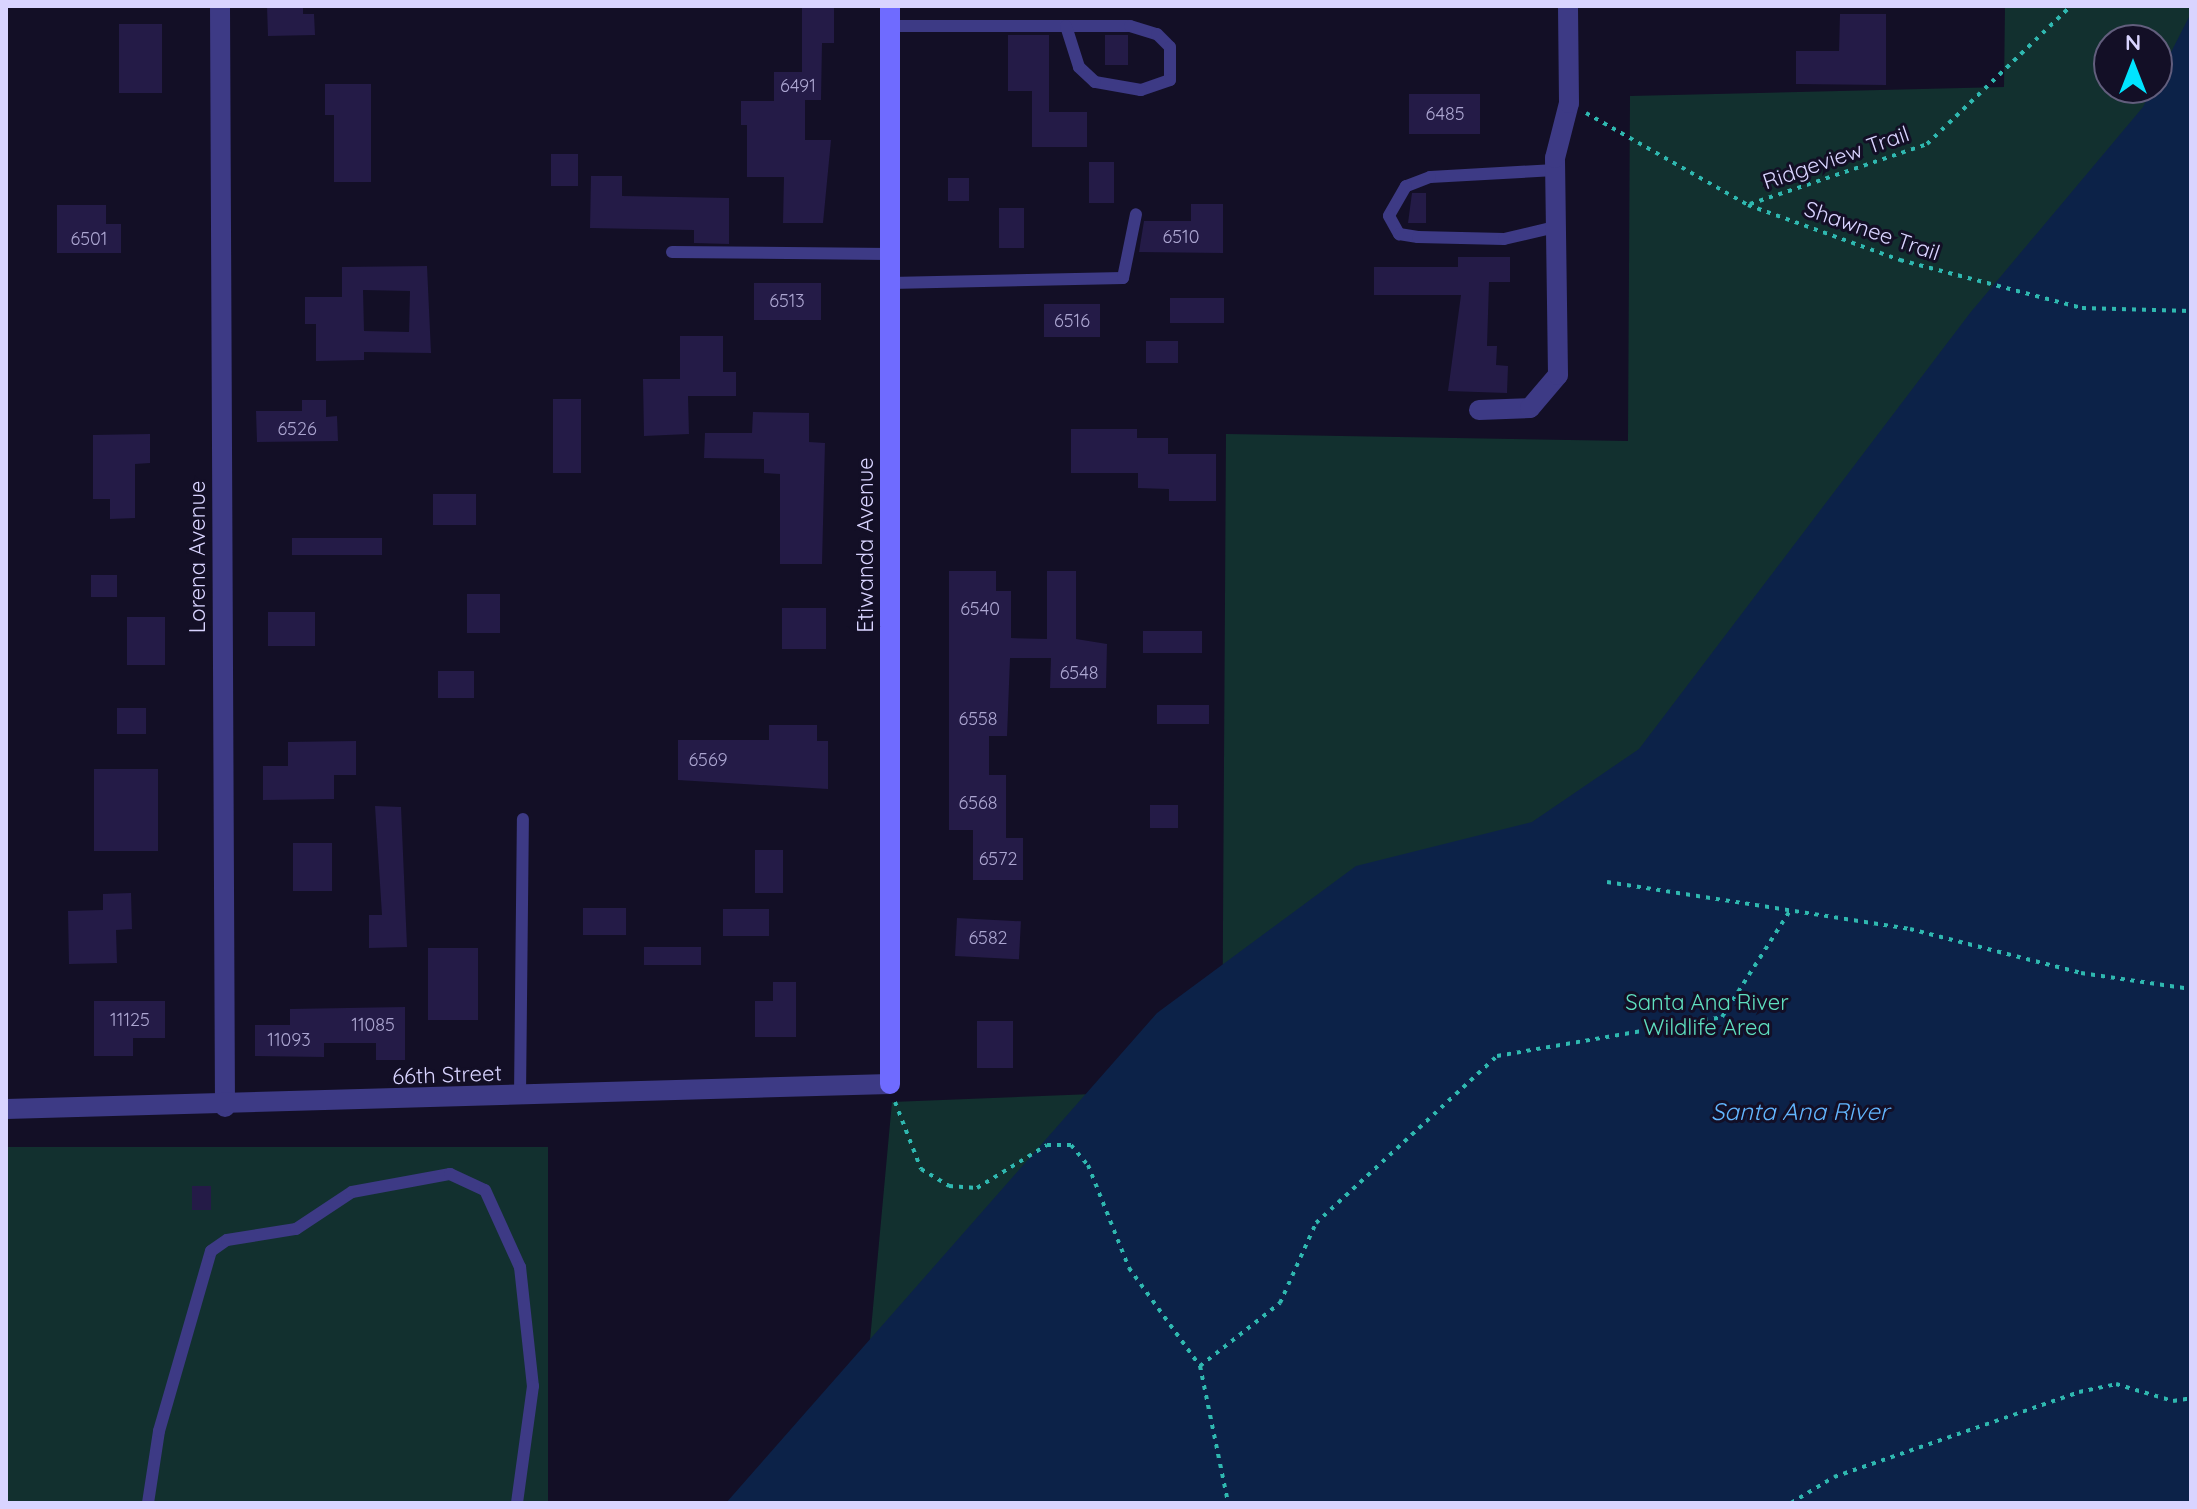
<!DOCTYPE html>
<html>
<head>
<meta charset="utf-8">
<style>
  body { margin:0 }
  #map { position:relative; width:2197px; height:1509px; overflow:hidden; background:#130f26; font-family:Quicksand,sans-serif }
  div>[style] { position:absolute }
  .green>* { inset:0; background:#12302f; transform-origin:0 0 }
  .water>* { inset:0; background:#0c2248 }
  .building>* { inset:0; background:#241b47; transform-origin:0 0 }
  .path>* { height:4px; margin-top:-2px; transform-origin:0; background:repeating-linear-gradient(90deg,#2fb8b0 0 4px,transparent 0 10px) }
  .lane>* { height:12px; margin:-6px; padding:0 6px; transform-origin:6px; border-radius:6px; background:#3d3a85 }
  .street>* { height:20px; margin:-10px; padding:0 10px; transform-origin:10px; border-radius:10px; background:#3d3a85 }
  .secondary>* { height:20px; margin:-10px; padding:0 10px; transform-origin:10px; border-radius:10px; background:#6f6bff }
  span { translate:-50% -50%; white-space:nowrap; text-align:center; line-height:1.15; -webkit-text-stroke:6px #130f26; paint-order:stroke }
  .number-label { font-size:18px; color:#aca6d1 }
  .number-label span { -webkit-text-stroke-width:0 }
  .street-label { font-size:22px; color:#d9d4ff }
  .park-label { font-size:22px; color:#5fe0c0 }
  .water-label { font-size:24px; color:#62b6ff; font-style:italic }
  .frame { position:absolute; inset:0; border:8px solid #d9d4ff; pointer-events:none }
  .north { position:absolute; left:2093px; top:24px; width:80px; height:80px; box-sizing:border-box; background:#130f26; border:2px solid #625e7d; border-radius:50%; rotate:0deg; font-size:22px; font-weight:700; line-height:32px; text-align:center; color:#d9d4ff }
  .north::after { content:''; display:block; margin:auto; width:28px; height:36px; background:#00e5ff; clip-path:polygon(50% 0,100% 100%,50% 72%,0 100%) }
</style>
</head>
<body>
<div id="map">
  <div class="green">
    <div style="clip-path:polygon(evenodd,2005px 6px,2191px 6px,2191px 1503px,855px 1503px,892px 1102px,1222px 1089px,1226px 434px,1628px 441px,1630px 96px,2004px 87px,2005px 6px,2109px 40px,2157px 40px,2157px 88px,2109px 88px,2109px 40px)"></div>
    <div style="left:6px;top:1147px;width:542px;height:356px"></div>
  </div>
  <div class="water">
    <div style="clip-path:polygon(2191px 13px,2191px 1503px,726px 1503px,1157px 1013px,1356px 866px,1532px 822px,1639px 749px,1970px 313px,2143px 107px)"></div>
  </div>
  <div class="building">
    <div style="clip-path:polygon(267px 6px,303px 6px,303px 14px,314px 14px,315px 35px,268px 36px)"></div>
    <div style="clip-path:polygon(802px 6px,834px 6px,834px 43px,822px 43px,821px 100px,805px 100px,805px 140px,831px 140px,823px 223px,783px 223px,784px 177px,747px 177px,747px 125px,741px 125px,741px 101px,774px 101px,774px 72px,802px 72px)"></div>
    <div style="clip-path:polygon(1840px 14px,1886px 14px,1886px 85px,1796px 84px,1796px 51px,1839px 51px)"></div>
    <div style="left:119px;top:24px;width:43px;height:69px"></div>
    <div style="clip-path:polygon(1008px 35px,1049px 35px,1049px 112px,1087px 112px,1087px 147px,1032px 147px,1032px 91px,1008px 91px)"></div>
    <div style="left:1105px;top:35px;width:23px;height:30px"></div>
    <div style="clip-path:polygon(325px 84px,371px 84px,371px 182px,334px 182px,334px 115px,325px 115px)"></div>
    <div style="left:1409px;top:94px;width:71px;height:40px"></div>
    <div style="left:551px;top:154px;width:27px;height:32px"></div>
    <div style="left:1089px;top:162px;width:25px;height:41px"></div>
    <div style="clip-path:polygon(591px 176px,622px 176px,622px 196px,729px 198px,729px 244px,694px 243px,694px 230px,590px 228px)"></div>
    <div style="left:948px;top:178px;width:21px;height:23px"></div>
    <div style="clip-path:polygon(1412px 193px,1426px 193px,1426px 223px,1408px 223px)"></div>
    <div style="clip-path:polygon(1191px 204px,1223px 204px,1223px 253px,1139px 252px,1144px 221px,1191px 221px)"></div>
    <div style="clip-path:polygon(57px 205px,106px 205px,106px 224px,121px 224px,121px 253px,57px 253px)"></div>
    <div style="left:999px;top:208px;width:25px;height:40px"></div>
    <div style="clip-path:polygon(1458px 257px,1510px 257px,1510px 282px,1489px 282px,1487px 346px,1497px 346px,1496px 365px,1508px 366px,1507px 393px,1448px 391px,1461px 295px,1374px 295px,1374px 267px,1458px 267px)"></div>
    <div style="clip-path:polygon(evenodd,427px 266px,431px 353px,364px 352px,364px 360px,316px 361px,316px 324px,305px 324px,305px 297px,342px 297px,342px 267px,427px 266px,363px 290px,410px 291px,409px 332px,364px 331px,363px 290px)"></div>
    <div style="left:754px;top:283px;width:67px;height:37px"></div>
    <div style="left:1170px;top:298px;width:54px;height:25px"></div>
    <div style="left:1044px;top:304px;width:56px;height:33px"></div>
    <div style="clip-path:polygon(680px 336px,723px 336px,723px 372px,736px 372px,736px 396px,688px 396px,689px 434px,644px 436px,643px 379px,680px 379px)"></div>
    <div style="left:1146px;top:341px;width:32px;height:22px"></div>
    <div style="left:553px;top:399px;width:28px;height:74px"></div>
    <div style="clip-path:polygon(302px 400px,326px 400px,326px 417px,337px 416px,338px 441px,257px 442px,256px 411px,302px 411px)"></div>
    <div style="clip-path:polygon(753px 412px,809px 413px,809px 442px,825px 443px,822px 564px,780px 564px,780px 474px,764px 473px,764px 459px,704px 458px,705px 433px,752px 433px)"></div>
    <div style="clip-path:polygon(1071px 429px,1137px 429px,1137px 438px,1168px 438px,1168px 454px,1216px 454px,1216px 501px,1169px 501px,1169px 489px,1138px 488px,1138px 473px,1071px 473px)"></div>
    <div style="clip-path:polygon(150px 434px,150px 463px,135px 464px,135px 518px,110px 519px,110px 499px,93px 499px,93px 435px)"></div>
    <div style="left:433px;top:494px;width:43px;height:31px"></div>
    <div style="left:292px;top:538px;width:90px;height:17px"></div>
    <div style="clip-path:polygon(949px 571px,996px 571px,996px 591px,1011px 591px,1011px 638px,1047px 639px,1047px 571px,1076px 571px,1076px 639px,1107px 644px,1106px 688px,1050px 688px,1051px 658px,1010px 658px,1007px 736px,989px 736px,989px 775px,1006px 775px,1006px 838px,1023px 838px,1023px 880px,973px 880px,973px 830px,949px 830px)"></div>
    <div style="left:91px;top:575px;width:26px;height:22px"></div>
    <div style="left:467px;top:594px;width:33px;height:39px"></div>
    <div style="left:782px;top:608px;width:44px;height:41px"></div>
    <div style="left:268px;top:612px;width:47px;height:34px"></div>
    <div style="left:127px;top:617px;width:38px;height:48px"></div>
    <div style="left:1143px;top:631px;width:59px;height:22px"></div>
    <div style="left:474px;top:671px;width:27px;height:36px;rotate:90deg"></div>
    <div style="left:1157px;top:705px;width:52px;height:19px"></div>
    <div style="left:117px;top:708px;width:29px;height:26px"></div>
    <div style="clip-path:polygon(769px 725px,817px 725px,817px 741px,828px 741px,828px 789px,678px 780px,678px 740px,769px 740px)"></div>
    <div style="clip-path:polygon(356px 741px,356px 775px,334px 775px,334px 799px,263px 800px,263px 766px,288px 766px,288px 742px)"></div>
    <div style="left:94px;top:769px;width:64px;height:82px"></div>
    <div style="left:1150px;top:805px;width:28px;height:23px"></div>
    <div style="clip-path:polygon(375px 806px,401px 807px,407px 947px,369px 948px,369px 915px,382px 915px)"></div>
    <div style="left:293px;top:843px;width:39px;height:48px"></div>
    <div style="left:755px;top:850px;width:28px;height:43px"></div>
    <div style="clip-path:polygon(131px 893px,132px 929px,116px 930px,117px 963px,69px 964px,68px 911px,103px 910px,103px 894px)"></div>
    <div style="left:583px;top:908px;width:43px;height:27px"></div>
    <div style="left:723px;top:909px;width:46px;height:27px"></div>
    <div style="left:957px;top:918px;width:64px;height:38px;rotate:3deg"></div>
    <div style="left:644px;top:947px;width:57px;height:18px"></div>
    <div style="left:428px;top:948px;width:50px;height:72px"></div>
    <div style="clip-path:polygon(773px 982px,796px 982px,796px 1037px,755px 1037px,755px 1001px,773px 1001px)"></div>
    <div style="clip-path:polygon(94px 1001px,165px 1001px,165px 1038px,133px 1038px,133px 1056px,94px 1056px)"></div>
    <div style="clip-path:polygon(405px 1007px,405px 1060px,376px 1060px,376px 1043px,324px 1043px,324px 1057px,255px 1056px,255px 1025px,290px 1025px,290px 1009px)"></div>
    <div style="left:977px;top:1021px;width:36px;height:47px"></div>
    <div style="left:192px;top:1186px;width:19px;height:24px"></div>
  </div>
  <div class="path">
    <div style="left:1586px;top:113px;width:186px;rotate:29.6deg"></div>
    <div style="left:1748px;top:205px;width:162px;rotate:19.9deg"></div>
    <div style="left:1900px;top:260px;width:188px;rotate:14.8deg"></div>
    <div style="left:2082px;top:308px;width:109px;rotate:1.6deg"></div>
    <div style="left:1750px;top:204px;width:187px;rotate:-18.7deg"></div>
    <div style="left:1927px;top:144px;width:199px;rotate:-43.8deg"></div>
    <div style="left:1607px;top:882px;width:307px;rotate:8.8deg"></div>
    <div style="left:1910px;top:929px;width:177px;rotate:14.4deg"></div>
    <div style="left:2081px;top:973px;width:111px;rotate:8.3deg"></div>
    <div style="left:895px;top:1102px;width:72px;rotate:68.8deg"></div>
    <div style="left:921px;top:1169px;width:33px;rotate:31deg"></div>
    <div style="left:949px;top:1186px;width:28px;rotate:4deg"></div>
    <div style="left:977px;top:1188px;width:82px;rotate:-31.6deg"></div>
    <div style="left:1047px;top:1145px;width:24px"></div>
    <div style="left:1071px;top:1145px;width:26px;rotate:50deg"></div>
    <div style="left:1088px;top:1165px;width:111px;rotate:68.3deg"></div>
    <div style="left:1129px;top:1268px;width:121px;rotate:54.1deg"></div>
    <div style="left:1200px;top:1366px;width:140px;rotate:78.4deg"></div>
    <div style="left:1200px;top:1366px;width:102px;rotate:-38.2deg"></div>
    <div style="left:1280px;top:1303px;width:88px;rotate:-65.8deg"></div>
    <div style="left:1316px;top:1223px;width:246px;rotate:-42.7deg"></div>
    <div style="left:1497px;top:1056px;width:228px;rotate:-9.8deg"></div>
    <div style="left:1722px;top:1017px;width:128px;rotate:-57.4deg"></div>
    <div style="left:1791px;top:1503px;width:50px;rotate:-31.2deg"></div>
    <div style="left:1834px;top:1477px;width:259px;rotate:-19.1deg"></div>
    <div style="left:2079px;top:1392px;width:38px;rotate:-12deg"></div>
    <div style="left:2116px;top:1384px;width:59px;rotate:16.6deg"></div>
    <div style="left:2173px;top:1401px;width:18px;rotate:-9deg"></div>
  </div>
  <div class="lane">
    <div style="left:890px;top:26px;width:240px"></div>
    <div style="left:1130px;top:26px;width:28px;rotate:17deg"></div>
    <div style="left:1157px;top:34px;width:18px;rotate:45deg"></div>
    <div style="left:1170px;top:47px;width:33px;rotate:90deg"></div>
    <div style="left:1170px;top:80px;width:31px;rotate:161deg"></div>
    <div style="left:1141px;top:90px;width:47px;rotate:-170.1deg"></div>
    <div style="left:1095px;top:82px;width:22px;rotate:-137deg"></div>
    <div style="left:1079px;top:67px;width:43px;rotate:-107.6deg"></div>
    <div style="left:1555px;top:170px;width:125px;rotate:176.8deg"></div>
    <div style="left:1430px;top:177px;width:26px;rotate:159deg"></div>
    <div style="left:1406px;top:186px;width:34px;rotate:120deg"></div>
    <div style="left:1389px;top:216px;width:21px;rotate:61deg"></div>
    <div style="left:1399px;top:234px;width:19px;rotate:9deg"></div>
    <div style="left:1418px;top:237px;width:86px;rotate:1.3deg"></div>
    <div style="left:1504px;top:239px;width:52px;rotate:-13.2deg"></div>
    <div style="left:672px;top:252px;width:218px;rotate:0.5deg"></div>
    <div style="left:890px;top:283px;width:233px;rotate:-1.2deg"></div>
    <div style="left:1123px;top:278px;width:65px;rotate:-78.5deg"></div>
    <div style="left:520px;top:1096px;width:277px;rotate:-89.4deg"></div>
    <div style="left:148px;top:1503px;width:73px;rotate:-81.3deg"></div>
    <div style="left:159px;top:1431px;width:187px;rotate:-73.9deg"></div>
    <div style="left:211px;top:1251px;width:19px;rotate:-35deg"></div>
    <div style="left:227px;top:1240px;width:70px;rotate:-9.1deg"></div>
    <div style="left:296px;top:1229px;width:67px;rotate:-33.5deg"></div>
    <div style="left:352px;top:1192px;width:100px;rotate:-10.4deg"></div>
    <div style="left:450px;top:1174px;width:38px;rotate:25deg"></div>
    <div style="left:485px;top:1190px;width:85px;rotate:65.6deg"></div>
    <div style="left:520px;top:1267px;width:120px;rotate:83.8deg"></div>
    <div style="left:533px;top:1386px;width:118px;rotate:97.8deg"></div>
  </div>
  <div class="street">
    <div style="left:220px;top:6px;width:1101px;rotate:89.74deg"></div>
    <div style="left:1479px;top:410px;width:51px;rotate:-2.2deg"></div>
    <div style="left:1530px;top:408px;width:43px;rotate:-49.7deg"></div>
    <div style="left:1558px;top:375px;width:217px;rotate:-90.8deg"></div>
    <div style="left:1555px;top:158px;width:57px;rotate:-75.7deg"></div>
    <div style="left:1569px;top:103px;width:97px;rotate:-90.6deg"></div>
    <div style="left:6px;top:1109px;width:884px;rotate:-1.62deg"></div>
  </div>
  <div class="secondary">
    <div style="left:890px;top:6px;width:1078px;rotate:90deg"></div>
  </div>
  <div class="number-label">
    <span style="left:798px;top:86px">6491</span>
    <span style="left:1445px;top:114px">6485</span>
    <span style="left:1181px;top:237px">6510</span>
    <span style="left:89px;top:239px">6501</span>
    <span style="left:787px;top:301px">6513</span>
    <span style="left:1072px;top:321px">6516</span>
    <span style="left:297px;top:429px">6526</span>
    <span style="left:980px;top:609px">6540</span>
    <span style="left:1079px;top:673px">6548</span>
    <span style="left:978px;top:719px">6558</span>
    <span style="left:708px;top:760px">6569</span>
    <span style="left:978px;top:803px">6568</span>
    <span style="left:998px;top:859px">6572</span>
    <span style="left:988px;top:938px">6582</span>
    <span style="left:130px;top:1020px">11125</span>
    <span style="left:373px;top:1025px">11085</span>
    <span style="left:289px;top:1040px">11093</span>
  </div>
  <div class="street-label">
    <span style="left:1836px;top:158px;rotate:-19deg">Ridgeview Trail</span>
    <span style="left:1872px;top:231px;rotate:19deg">Shawnee Trail</span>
    <span style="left:866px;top:545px;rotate:-90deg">Etiwanda Avenue</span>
    <span style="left:198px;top:557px;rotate:-90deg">Lorena Avenue</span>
    <span style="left:447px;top:1075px;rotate:-2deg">66th Street</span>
  </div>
  <div class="park-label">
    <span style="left:1707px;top:1015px">Santa Ana River<br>Wildlife Area</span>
  </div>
  <div class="water-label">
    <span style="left:1800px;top:1112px">Santa Ana River</span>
  </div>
  <div class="frame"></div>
  <div class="north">N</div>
</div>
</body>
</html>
